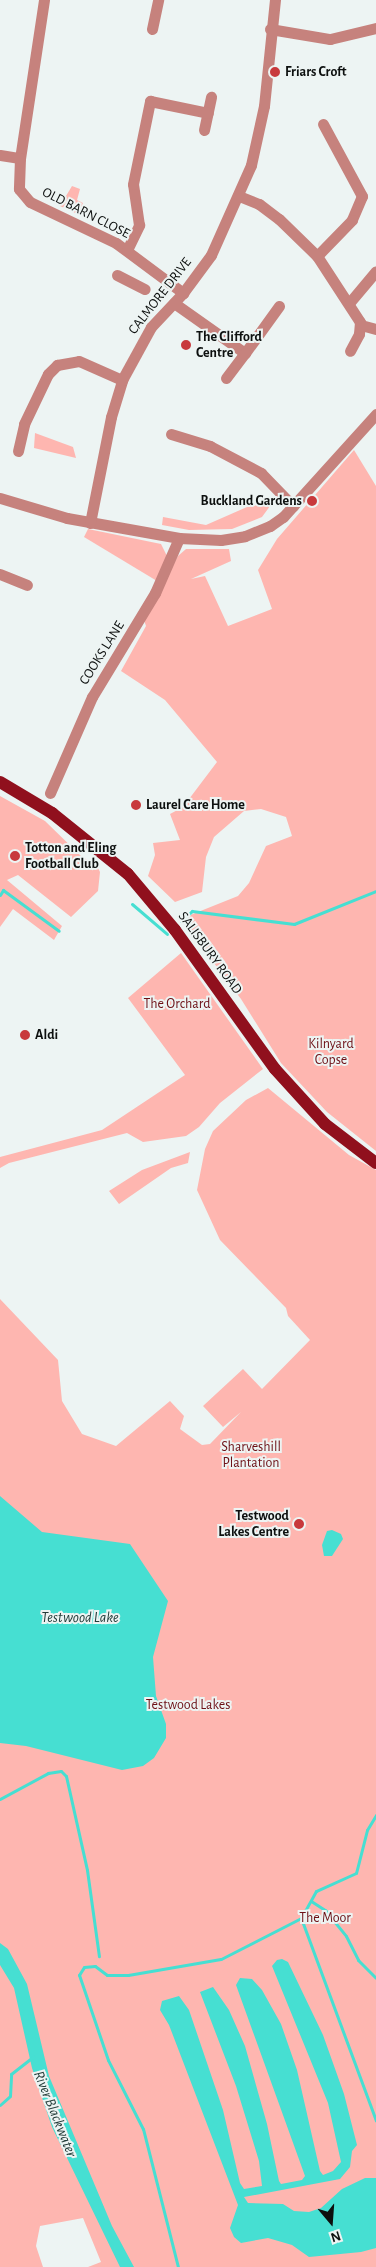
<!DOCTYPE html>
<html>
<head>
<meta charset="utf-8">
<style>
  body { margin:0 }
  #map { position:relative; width:376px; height:2267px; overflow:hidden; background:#edf4f3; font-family:"Alegreya Sans",sans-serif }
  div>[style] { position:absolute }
  .green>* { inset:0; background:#feb6b0 }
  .water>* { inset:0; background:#46dfd2 }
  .stream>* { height:3px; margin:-1.5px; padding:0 1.5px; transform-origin:1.5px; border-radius:1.5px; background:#46dfd2 }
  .minor>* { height:11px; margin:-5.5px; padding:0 5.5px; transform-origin:5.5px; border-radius:5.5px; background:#c6827d }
  .major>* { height:12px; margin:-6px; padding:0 6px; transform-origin:6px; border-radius:6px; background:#90101d }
  .dots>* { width:14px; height:14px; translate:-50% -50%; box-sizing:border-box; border:2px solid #edf4f3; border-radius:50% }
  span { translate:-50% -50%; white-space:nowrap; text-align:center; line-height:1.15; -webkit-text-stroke:4px #edf4f3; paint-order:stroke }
  .poi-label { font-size:14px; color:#0d100f; font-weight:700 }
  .left { translate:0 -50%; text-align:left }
  .right { translate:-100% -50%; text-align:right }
  .street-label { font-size:14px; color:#0d100f }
  .park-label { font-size:14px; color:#6d1016 }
  .water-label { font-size:15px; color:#233c39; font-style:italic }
  .north { position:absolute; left:306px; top:2197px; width:50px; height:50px; -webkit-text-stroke:4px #edf4f3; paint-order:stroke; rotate:162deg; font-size:14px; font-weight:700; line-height:20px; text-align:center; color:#0d100f }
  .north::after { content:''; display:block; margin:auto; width:18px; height:22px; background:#0d100f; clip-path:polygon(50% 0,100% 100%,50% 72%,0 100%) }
</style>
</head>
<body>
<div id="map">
  <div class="green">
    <div style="clip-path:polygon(72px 186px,80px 189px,77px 200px,83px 203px,82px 216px,60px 206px)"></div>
    <div style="clip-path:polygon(35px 433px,73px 447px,76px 458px,34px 448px)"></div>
    <div style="clip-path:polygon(354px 450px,376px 486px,376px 1151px,327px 1112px,281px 1063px,241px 999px,184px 923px,188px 916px,238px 896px,249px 883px,266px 846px,292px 836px,286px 817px,261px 809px,244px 811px,214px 837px,206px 857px,202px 892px,175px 902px,148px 876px,155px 855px,153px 843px,180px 840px,170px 814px,183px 807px,217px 762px,165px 700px,121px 671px,146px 626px,144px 620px,178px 556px,186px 549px,229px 549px,231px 561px,191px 579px,205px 576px,228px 626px,272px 609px,258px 570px,277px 539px)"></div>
    <div style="clip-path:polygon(273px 502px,262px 517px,232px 529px,189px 530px,162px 525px,163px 517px,206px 525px,247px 507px)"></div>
    <div style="clip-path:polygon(88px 529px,161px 544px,167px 556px,157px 581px,84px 537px)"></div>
    <div style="clip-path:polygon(0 796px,45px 821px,82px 857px,96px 864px,100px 872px,98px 891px,71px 917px,18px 875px,7px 880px,62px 926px,54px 940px,13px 909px,0 927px)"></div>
    <div style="clip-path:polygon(181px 953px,263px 1069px,220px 1103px,199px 1127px,186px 1136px,143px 1142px,127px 1133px,9px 1163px,0 1168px,0 1157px,102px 1130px,185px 1075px,128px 998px)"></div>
    <div style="clip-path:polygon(268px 1088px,349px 1155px,376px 1170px,376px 2267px,88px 2267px,101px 2262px,83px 2218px,40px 2226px,36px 2246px,43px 2267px,0 2267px,0 1299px,58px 1360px,62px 1401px,82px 1434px,116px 1446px,170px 1401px,184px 1416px,180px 1429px,202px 1445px,210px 1444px,241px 1412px,223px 1427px,203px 1406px,243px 1369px,262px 1389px,310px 1340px,288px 1316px,286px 1308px,220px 1240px,197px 1190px,205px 1149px,213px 1131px,246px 1100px)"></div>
    <div style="clip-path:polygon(190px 1152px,188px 1163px,171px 1168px,119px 1204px,109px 1191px,142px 1170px)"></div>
  </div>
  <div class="water">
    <div style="clip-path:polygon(0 1496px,42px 1532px,130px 1544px,168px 1601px,153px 1657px,156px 1696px,166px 1724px,166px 1738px,154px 1758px,143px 1766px,122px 1770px,26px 1746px,0 1743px)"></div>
    <div style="clip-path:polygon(332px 1530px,341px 1534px,343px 1539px,332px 1556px,324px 1556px,322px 1545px,327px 1531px)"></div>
    <div style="clip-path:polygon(0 1943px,8px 1949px,27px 1984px,49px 2076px,112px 2226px,134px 2267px,120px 2267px,52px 2127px,32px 2068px,14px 1988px,0 1965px)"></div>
    <div style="clip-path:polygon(282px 1959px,288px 1962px,323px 2035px,344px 2094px,357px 2145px,352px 2151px,350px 2167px,340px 2179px,244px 2197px,248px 2203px,283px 2204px,294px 2211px,309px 2212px,321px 2208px,342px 2189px,365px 2178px,376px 2178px,376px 2248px,361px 2252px,309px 2257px,292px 2245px,268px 2238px,241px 2243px,234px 2237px,230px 2228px,238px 2205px,169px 2025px,160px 2010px,162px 2001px,179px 1996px,189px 2010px,223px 2110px,240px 2183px,244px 2189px,262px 2186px,259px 2161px,236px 2086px,200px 1992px,213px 1987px,229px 2010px,245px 2046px,267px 2124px,279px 2181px,281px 2184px,302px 2180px,305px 2176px,236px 1985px,240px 1978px,252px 1979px,262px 1990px,281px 2024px,297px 2070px,320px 2171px,323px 2175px,333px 2171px,341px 2162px,328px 2103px,272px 1966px,277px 1960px)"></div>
  </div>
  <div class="stream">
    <div style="left:0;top:895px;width:6px;rotate:-59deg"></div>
    <div style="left:3px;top:890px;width:69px;rotate:36.2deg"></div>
    <div style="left:132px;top:904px;width:46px;rotate:40.6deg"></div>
    <div style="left:181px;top:921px;width:15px;rotate:-42deg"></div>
    <div style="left:192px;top:911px;width:103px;rotate:7.3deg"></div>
    <div style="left:294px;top:924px;width:88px;rotate:-21.9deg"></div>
    <div style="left:0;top:1799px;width:55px;rotate:-28.4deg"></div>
    <div style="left:48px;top:1773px;width:13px;rotate:-9deg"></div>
    <div style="left:61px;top:1771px;width:7px;rotate:45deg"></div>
    <div style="left:66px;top:1776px;width:96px;rotate:77.4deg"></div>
    <div style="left:87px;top:1870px;width:87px;rotate:82.1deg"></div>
    <div style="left:376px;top:1815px;width:17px;rotate:121deg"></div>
    <div style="left:367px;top:1830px;width:44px;rotate:104.3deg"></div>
    <div style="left:356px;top:1873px;width:44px;rotate:155.8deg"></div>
    <div style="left:316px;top:1891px;width:31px;rotate:119deg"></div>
    <div style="left:301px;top:1918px;width:216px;rotate:69.7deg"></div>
    <div style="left:311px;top:1901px;width:17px;rotate:33deg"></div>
    <div style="left:325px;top:1910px;width:33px;rotate:51deg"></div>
    <div style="left:346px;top:1936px;width:27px;rotate:63deg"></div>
    <div style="left:358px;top:1960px;width:25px;rotate:45deg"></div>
    <div style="left:0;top:2105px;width:13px;rotate:-42deg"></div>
    <div style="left:10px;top:2096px;width:22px;rotate:-87deg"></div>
    <div style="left:11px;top:2074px;width:28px;rotate:-38deg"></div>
    <div style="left:178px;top:2267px;width:142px;rotate:-104.2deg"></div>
    <div style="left:143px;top:2129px;width:77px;rotate:-116.9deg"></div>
    <div style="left:108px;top:2060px;width:90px;rotate:-108.8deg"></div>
    <div style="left:79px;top:1975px;width:9px;rotate:-58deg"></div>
    <div style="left:84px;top:1967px;width:11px;rotate:-5deg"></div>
    <div style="left:95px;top:1966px;width:15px;rotate:37deg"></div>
    <div style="left:107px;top:1975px;width:21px"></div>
    <div style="left:128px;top:1975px;width:94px;rotate:-9.8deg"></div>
    <div style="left:221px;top:1959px;width:90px;rotate:-27.1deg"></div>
  </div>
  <div class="minor">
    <div style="left:44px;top:0;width:160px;rotate:98.6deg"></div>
    <div style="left:20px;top:158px;width:31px;rotate:92deg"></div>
    <div style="left:19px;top:189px;width:17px;rotate:50deg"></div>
    <div style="left:30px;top:202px;width:95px;rotate:25.5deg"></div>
    <div style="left:116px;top:243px;width:84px;rotate:36.7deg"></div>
    <div style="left:152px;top:29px;width:30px;rotate:-78deg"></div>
    <div style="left:270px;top:29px;width:61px;rotate:9.5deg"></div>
    <div style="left:330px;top:39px;width:47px;rotate:-13.4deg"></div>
    <div style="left:323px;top:124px;width:82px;rotate:61.6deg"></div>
    <div style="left:362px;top:196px;width:26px;rotate:113deg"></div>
    <div style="left:352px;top:220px;width:50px;rotate:134.2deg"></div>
    <div style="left:317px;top:256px;width:79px;rotate:56.9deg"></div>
    <div style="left:360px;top:322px;width:12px;rotate:95deg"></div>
    <div style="left:359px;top:334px;width:19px;rotate:118deg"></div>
    <div style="left:204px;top:130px;width:34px;rotate:-78deg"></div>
    <div style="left:0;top:155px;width:20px;rotate:9deg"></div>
    <div style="left:239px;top:196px;width:22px;rotate:22deg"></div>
    <div style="left:259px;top:204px;width:25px;rotate:37deg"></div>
    <div style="left:279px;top:219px;width:53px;rotate:44.2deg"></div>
    <div style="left:127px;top:250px;width:28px;rotate:-64deg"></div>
    <div style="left:139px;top:225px;width:41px;rotate:-98.3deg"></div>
    <div style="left:133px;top:184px;width:85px;rotate:-78.4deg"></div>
    <div style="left:150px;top:101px;width:59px;rotate:11.7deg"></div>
    <div style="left:117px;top:275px;width:31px;rotate:27deg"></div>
    <div style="left:350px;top:302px;width:40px;rotate:-50deg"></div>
    <div style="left:174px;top:303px;width:87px;rotate:35.2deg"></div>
    <div style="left:245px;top:353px;width:58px;rotate:-54.1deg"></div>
    <div style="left:361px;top:325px;width:16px;rotate:15deg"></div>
    <div style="left:226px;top:378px;width:31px;rotate:-53deg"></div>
    <div style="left:171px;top:434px;width:41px;rotate:17.1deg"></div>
    <div style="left:210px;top:446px;width:58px;rotate:27.9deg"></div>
    <div style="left:261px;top:473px;width:46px;rotate:45.9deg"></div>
    <div style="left:18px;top:451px;width:28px;rotate:-77deg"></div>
    <div style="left:24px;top:424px;width:55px;rotate:-64.4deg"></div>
    <div style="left:48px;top:374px;width:13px;rotate:-45deg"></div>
    <div style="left:57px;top:365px;width:22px;rotate:-10deg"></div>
    <div style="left:79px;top:361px;width:47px;rotate:23.8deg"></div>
    <div style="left:0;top:498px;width:70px;rotate:16.6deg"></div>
    <div style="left:67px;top:518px;width:114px;rotate:10.1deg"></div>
    <div style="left:179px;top:538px;width:42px;rotate:2.7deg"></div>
    <div style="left:221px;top:540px;width:24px;rotate:-9deg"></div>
    <div style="left:245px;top:536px;width:27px;rotate:-22deg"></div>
    <div style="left:270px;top:526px;width:16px;rotate:-35deg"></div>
    <div style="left:283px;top:517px;width:139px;rotate:-47.9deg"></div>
    <div style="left:90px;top:523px;width:108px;rotate:-78.8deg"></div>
    <div style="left:111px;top:417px;width:39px;rotate:-73deg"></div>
    <div style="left:122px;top:380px;width:60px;rotate:-61.3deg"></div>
    <div style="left:151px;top:327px;width:47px;rotate:-46.7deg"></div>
    <div style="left:183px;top:293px;width:47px;rotate:-53.6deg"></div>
    <div style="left:211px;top:255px;width:98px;rotate:-66deg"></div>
    <div style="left:251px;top:165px;width:60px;rotate:-77.6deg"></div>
    <div style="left:264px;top:106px;width:107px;rotate:-84.1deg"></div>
    <div style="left:0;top:574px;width:29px;rotate:22deg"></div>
    <div style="left:50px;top:793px;width:105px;rotate:-66.4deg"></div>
    <div style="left:92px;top:697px;width:122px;rotate:-58.8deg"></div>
    <div style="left:155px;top:593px;width:60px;rotate:-66.4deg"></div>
  </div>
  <div class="major">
    <div style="left:0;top:782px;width:61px;rotate:30.8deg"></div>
    <div style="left:52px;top:813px;width:97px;rotate:38.8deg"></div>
    <div style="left:128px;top:874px;width:73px;rotate:50deg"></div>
    <div style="left:175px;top:930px;width:171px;rotate:54.3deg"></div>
    <div style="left:275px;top:1069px;width:74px;rotate:47.7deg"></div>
    <div style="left:325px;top:1124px;width:64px;rotate:37.4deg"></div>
  </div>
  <div class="dots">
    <div style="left:275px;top:72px;background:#c8393c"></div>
    <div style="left:186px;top:345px;background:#c8393c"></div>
    <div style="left:312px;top:501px;background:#c8393c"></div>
    <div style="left:136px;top:805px;background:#c8393c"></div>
    <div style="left:15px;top:856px;background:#c8393c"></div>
    <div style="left:25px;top:1035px;background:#c8393c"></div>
    <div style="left:299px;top:1524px;background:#c8393c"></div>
  </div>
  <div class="poi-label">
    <span class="left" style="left:285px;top:72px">Friars Croft</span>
    <span class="left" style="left:196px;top:345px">The Clifford<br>Centre</span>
    <span class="right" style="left:302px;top:501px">Buckland Gardens</span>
    <span class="left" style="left:146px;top:805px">Laurel Care Home</span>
    <span class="left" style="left:25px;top:856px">Totton and Eling<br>Football Club</span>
    <span class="left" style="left:35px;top:1035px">Aldi</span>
    <span class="right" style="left:289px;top:1524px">Testwood<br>Lakes Centre</span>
  </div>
  <div class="street-label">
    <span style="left:86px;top:213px;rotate:27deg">OLD BARN CLOSE</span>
    <span style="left:160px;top:296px;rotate:-52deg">CALMORE DRIVE</span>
    <span style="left:102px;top:653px;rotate:-58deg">COOKS LANE</span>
    <span style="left:210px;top:953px;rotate:54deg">SALISBURY ROAD</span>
  </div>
  <div class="park-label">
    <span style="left:177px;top:1004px">The Orchard</span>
    <span style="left:331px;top:1052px">Kilnyard<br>Copse</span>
    <span style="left:251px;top:1455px">Sharveshill<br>Plantation</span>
    <span style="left:188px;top:1705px">Testwood Lakes</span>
    <span style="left:325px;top:1918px">The Moor</span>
  </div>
  <div class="water-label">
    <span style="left:80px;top:1618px">Testwood Lake</span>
    <span style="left:55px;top:2114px;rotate:68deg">River Blackwater</span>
  </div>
  <div class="north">N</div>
</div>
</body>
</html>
